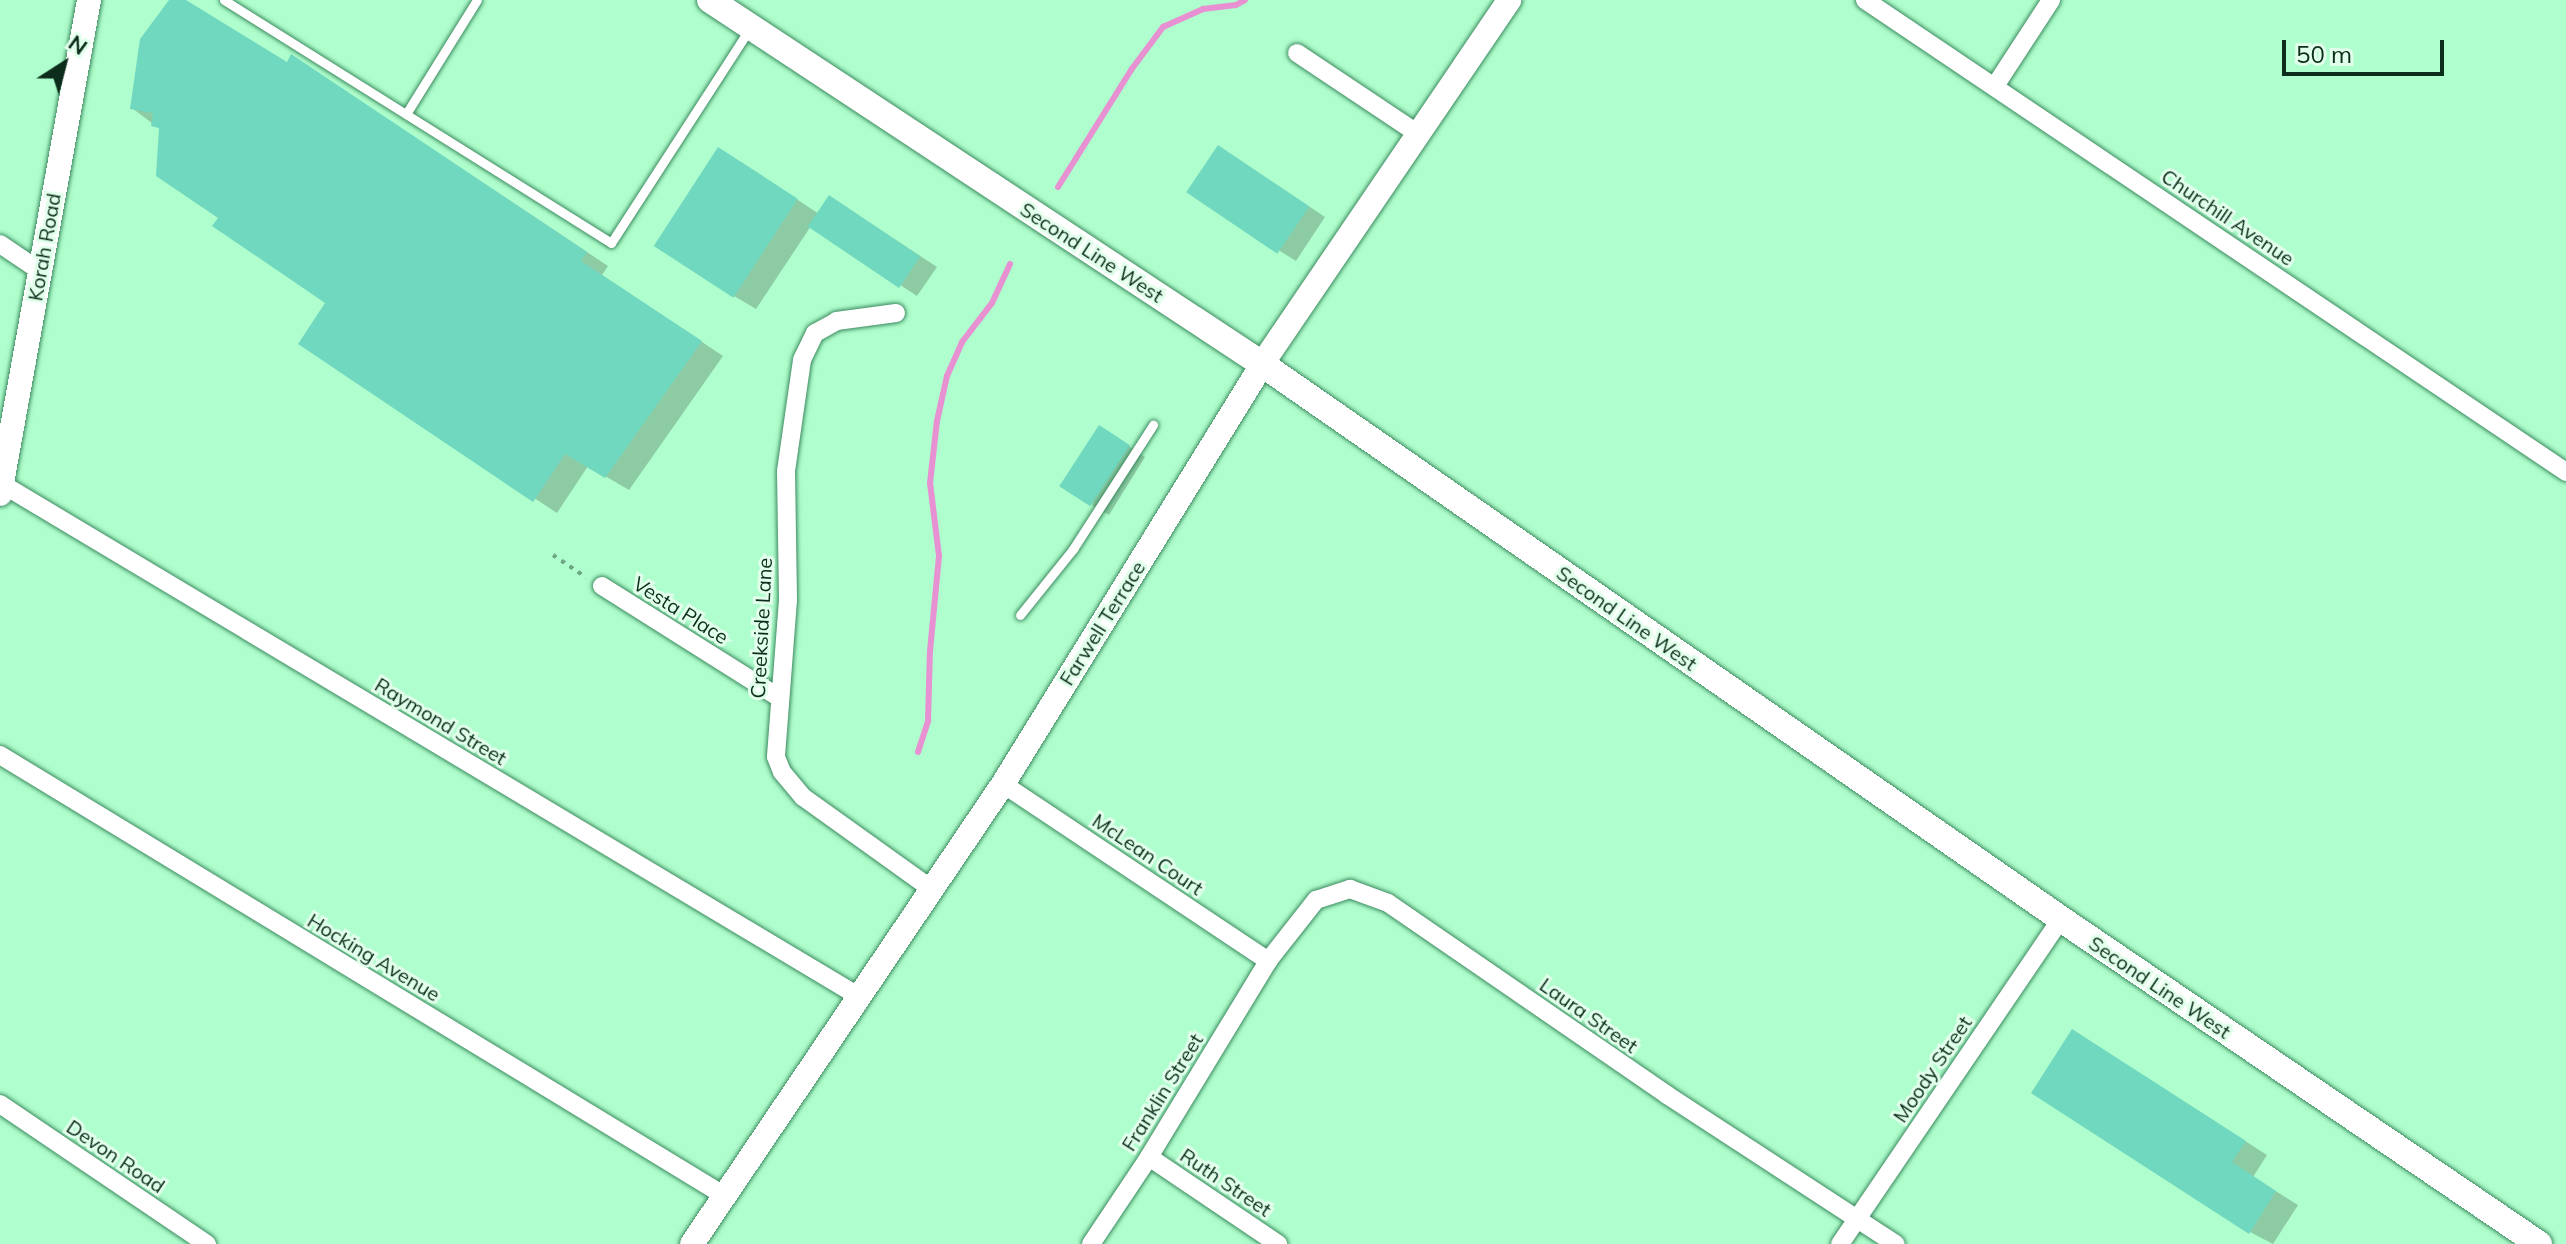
<!DOCTYPE html>
<html>
<head>
<meta charset="utf-8">
<style>
  body { margin:0 }
  #map { position:relative; width:2566px; height:1244px; overflow:hidden; background:#affecd; font-family:Mulish,sans-serif }
  div>[style] { position:absolute }
  .shadow>* { inset:0; background:#0003 }
  .stream>* { height:6px; margin:-3px; padding:0 3px; transform-origin:3px; border-radius:3px; background:#e790d2 }
  .building>* { inset:0; background:#71d8c0; transform-origin:0 0 }
  .path>* { height:4px; margin-top:-2px; transform-origin:0; background:repeating-linear-gradient(90deg,#6ca884 0 4px,transparent 0 10px) }
  .roads { filter:drop-shadow(0 0 2px #3c8a5f) drop-shadow(0 0 2px #3c8a5f) }
  .service>* { height:9px; margin:-4.5px; padding:0 4.5px; transform-origin:4.5px; border-radius:4.5px; background:#fff }
  .minor>* { height:18px; margin:-9px; padding:0 9px; transform-origin:9px; border-radius:9px; background:#fff }
  .tertiary>* { height:24px; margin:-12px; padding:0 12px; transform-origin:12px; border-radius:12px; background:#fff }
  .secondary>* { height:26px; margin:-13px; padding:0 13px; transform-origin:13px; border-radius:13px; background:#fff }
  span { translate:-50% -50%; white-space:nowrap; text-align:center; line-height:1.15; -webkit-text-stroke:6px #e1ffeb; paint-order:stroke }
  .street-label { font-size:20px; color:#0c2d1b }
  .north { position:absolute; left:24px; top:24px; width:80px; height:80px; -webkit-text-stroke:6px #e1ffeb; paint-order:stroke; rotate:36deg; font-size:22px; font-weight:700; line-height:32px; text-align:center; color:#0c2d1b }
  .north::after { content:''; display:block; margin:auto; width:28px; height:36px; background:#0c2d1b; clip-path:polygon(50% 0,100% 100%,50% 72%,0 100%) }
  .scale { position:absolute; left:2282px; top:40px; width:162px; height:36px; box-sizing:border-box; border:4px solid #0c2d1b; border-top:0; padding-left:10px; font-size:24px; line-height:28px; white-space:nowrap; color:#0c2d1b; -webkit-text-stroke:6px #e1ffeb; paint-order:stroke }
</style>
</head>
<body>
<div id="map">
  <div class="shadow">
    <div style="clip-path:polygon(172px 0,183px 0,288px 64px,314px 70px,608px 266px,602px 275px,723px 356px,629px 490px,588px 466px,557px 513px,300px 344px,328px 302px,221px 217px,161px 130px,132px 108px)"></div>
    <div style="clip-path:polygon(1235px 157px,1325px 217px,1296px 261px,1280px 251px)"></div>
    <div style="clip-path:polygon(741px 162px,819px 214px,846px 207px,937px 267px,917px 296px,811px 226px,756px 309px,734px 296px)"></div>
    <div style="clip-path:polygon(1116px 438px,1145px 457px,1109px 515px,1092px 505px)"></div>
    <div style="clip-path:polygon(2095px 1045px,2267px 1155px,2253px 1177px,2298px 1205px,2273px 1244px,2250px 1232px)"></div>
  </div>
  <div class="stream">
    <div style="left:1058px;top:187px;width:138px;rotate:-58deg"></div>
    <div style="left:1131px;top:70px;width:54px;rotate:-53.3deg"></div>
    <div style="left:1163px;top:27px;width:44px;rotate:-24.2deg"></div>
    <div style="left:1203px;top:9px;width:33px;rotate:-7deg"></div>
    <div style="left:1236px;top:5px;width:10px;rotate:-29deg"></div>
    <div style="left:918px;top:752px;width:33px;rotate:-72deg"></div>
    <div style="left:928px;top:721px;width:70px;rotate:-88.4deg"></div>
    <div style="left:930px;top:651px;width:95px;rotate:-84.6deg"></div>
    <div style="left:939px;top:556px;width:74px;rotate:-97deg"></div>
    <div style="left:930px;top:483px;width:62px;rotate:-83.6deg"></div>
    <div style="left:937px;top:421px;width:46px;rotate:-77.5deg"></div>
    <div style="left:947px;top:376px;width:37px;rotate:-66deg"></div>
    <div style="left:962px;top:342px;width:49px;rotate:-52.4deg"></div>
    <div style="left:992px;top:303px;width:43px;rotate:-65.2deg"></div>
  </div>
  <div class="building">
    <div style="clip-path:polygon(169px 0,186px 0,287px 62px,291px 54px,587px 252px,581px 261px,702px 341px,605px 478px,565px 454px,533px 502px,298px 344px,325px 303px,212px 226px,218px 218px,156px 176px,159px 128px,151px 126px,153px 113px,130px 109px,140px 39px)"></div>
    <div style="left:1218px;top:145px;width:110px;height:57px;rotate:34deg"></div>
    <div style="left:718px;top:147px;width:95px;height:118px;rotate:33deg"></div>
    <div style="left:829px;top:195px;width:110px;height:38px;rotate:34deg"></div>
    <div style="left:1099px;top:425px;width:37px;height:73px;rotate:33deg"></div>
    <div style="clip-path:polygon(2072px 1029px,2246px 1141px,2232px 1162px,2276px 1191px,2249px 1234px,2031px 1093px)"></div>
  </div>
  <div class="path">
    <div style="left:553px;top:555px;width:40px;rotate:34deg"></div>
  </div>
  <div class="roads">
    <div class="service">
      <div style="left:224px;top:0;width:457px;rotate:32.1deg"></div>
      <div style="left:611px;top:243px;width:254px;rotate:-57.1deg"></div>
      <div style="left:406px;top:114px;width:134px;rotate:-58.1deg"></div>
      <div style="left:1020px;top:615px;width:85px;rotate:-51.2deg"></div>
      <div style="left:1073px;top:549px;width:148px;rotate:-57.2deg"></div>
    </div>
    <div class="minor">
      <div style="left:1865px;top:0;width:845px;rotate:33.95deg"></div>
      <div style="left:1297px;top:53px;width:144px;rotate:33.7deg"></div>
      <div style="left:1995px;top:86px;width:103px;rotate:-56.9deg"></div>
      <div style="left:0;top:244px;width:48px;rotate:34deg"></div>
      <div style="left:896px;top:313px;width:60px;rotate:172.3deg"></div>
      <div style="left:837px;top:321px;width:25px;rotate:151deg"></div>
      <div style="left:815px;top:333px;width:30px;rotate:116deg"></div>
      <div style="left:802px;top:360px;width:112px;rotate:98.2deg"></div>
      <div style="left:786px;top:471px;width:129px;rotate:89.1deg"></div>
      <div style="left:788px;top:600px;width:157px;rotate:94.4deg"></div>
      <div style="left:776px;top:757px;width:16px;rotate:68deg"></div>
      <div style="left:782px;top:772px;width:33px;rotate:50deg"></div>
      <div style="left:803px;top:797px;width:160px;rotate:35.6deg"></div>
      <div style="left:2px;top:484px;width:997px;rotate:30.88deg"></div>
      <div style="left:602px;top:586px;width:208px;rotate:32.2deg"></div>
      <div style="left:0;top:755px;width:849px;rotate:31.31deg"></div>
      <div style="left:1003px;top:784px;width:319px;rotate:33.7deg"></div>
      <div style="left:0;top:1104px;width:250px;rotate:34.1deg"></div>
      <div style="left:1149px;top:1157px;width:156px;rotate:34deg"></div>
      <div style="left:1091px;top:1244px;width:105px;rotate:-56.3deg"></div>
      <div style="left:1149px;top:1157px;width:229px;rotate:-58.7deg"></div>
      <div style="left:1268px;top:961px;width:78px;rotate:-51.8deg"></div>
      <div style="left:1316px;top:900px;width:36px;rotate:-18deg"></div>
      <div style="left:1350px;top:889px;width:40px;rotate:20.2deg"></div>
      <div style="left:1388px;top:903px;width:339px;rotate:34.5deg"></div>
      <div style="left:1667px;top:1095px;width:273px;rotate:33.1deg"></div>
      <div style="left:1840px;top:1244px;width:393px;rotate:-55.8deg"></div>
    </div>
    <div class="tertiary">
      <div style="left:0;top:494px;width:502px;rotate:-79.79deg"></div>
      <div style="left:692px;top:1244px;width:555px;rotate:-55.94deg"></div>
      <div style="left:1003px;top:784px;width:493px;rotate:-58.3deg"></div>
      <div style="left:1262px;top:364px;width:440px;rotate:-55.8deg"></div>
    </div>
    <div class="secondary">
      <div style="left:710px;top:0;width:661px;rotate:33.4deg"></div>
      <div style="left:1262px;top:364px;width:973px;rotate:34.78deg"></div>
      <div style="left:2061px;top:919px;width:578px;rotate:34.21deg"></div>
    </div>
  </div>
  <div class="street-label">
    <span style="left:2228px;top:217px;rotate:34deg">Churchill Avenue</span>
    <span style="left:44px;top:247px;rotate:-80deg">Korah Road</span>
    <span style="left:1092px;top:252px;rotate:33deg">Second Line West</span>
    <span style="left:681px;top:610px;rotate:32deg">Vesta Place</span>
    <span style="left:1627px;top:618px;rotate:35deg">Second Line West</span>
    <span style="left:1102px;top:623px;rotate:-58deg">Farwell Terrace</span>
    <span style="left:761px;top:628px;rotate:-87deg">Creekside Lane</span>
    <span style="left:441px;top:721px;rotate:31deg">Raymond Street</span>
    <span style="left:1148px;top:854px;rotate:34deg">McLean Court</span>
    <span style="left:374px;top:957px;rotate:31deg">Hocking Avenue</span>
    <span style="left:2160px;top:987px;rotate:34deg">Second Line West</span>
    <span style="left:1589px;top:1015px;rotate:35deg">Laura Street</span>
    <span style="left:1932px;top:1069px;rotate:-56deg">Moody Street</span>
    <span style="left:1162px;top:1092px;rotate:-58deg">Franklin Street</span>
    <span style="left:116px;top:1156px;rotate:34deg">Devon Road</span>
    <span style="left:1226px;top:1182px;rotate:34deg">Ruth Street</span>
  </div>
  <div class="north">N</div>
  <div class="scale">50 m</div>
</div>
</body>
</html>
